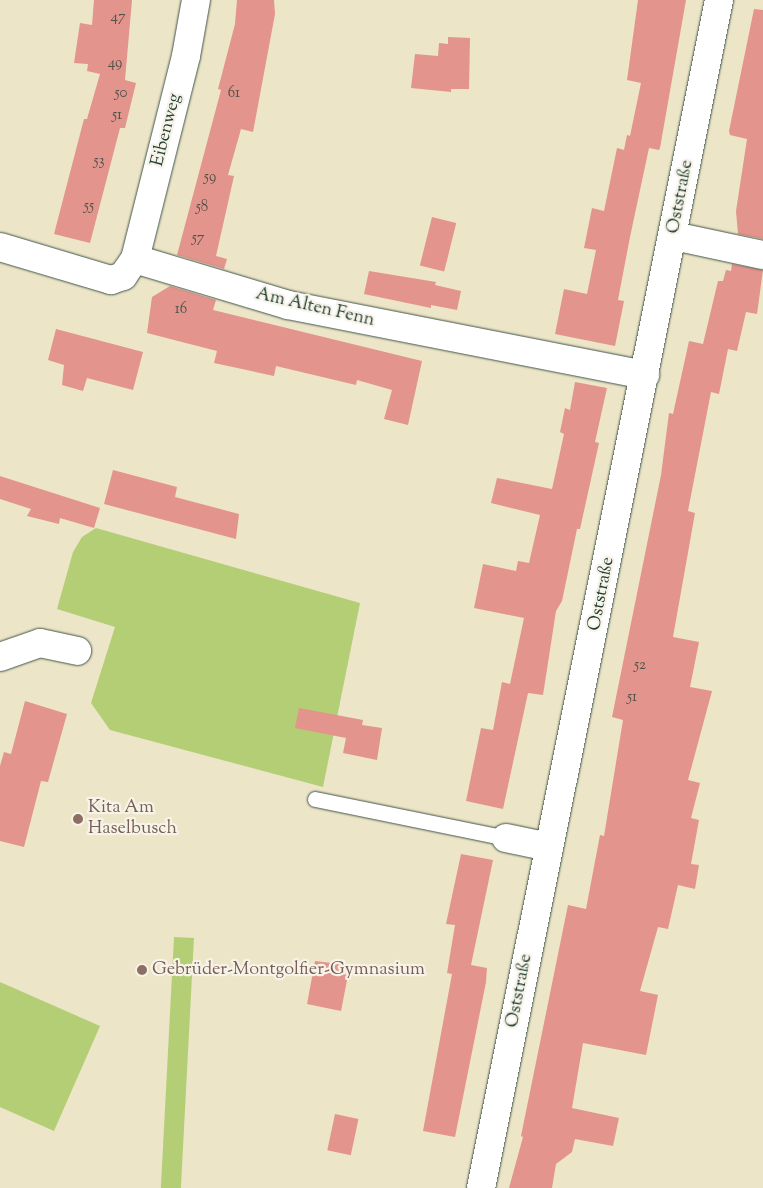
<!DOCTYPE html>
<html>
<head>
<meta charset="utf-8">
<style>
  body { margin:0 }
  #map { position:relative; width:763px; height:1188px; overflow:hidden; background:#ede5c7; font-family:"Sorts Mill Goudy",serif }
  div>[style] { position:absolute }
  .green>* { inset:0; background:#b3ce74; transform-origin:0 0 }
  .building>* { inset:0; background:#e3948c; transform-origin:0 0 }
  .roads { filter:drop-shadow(0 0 1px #3e564a) drop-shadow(0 0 1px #3e564a) }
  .lane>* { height:15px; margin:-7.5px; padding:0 7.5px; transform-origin:7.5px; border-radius:7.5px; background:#fff }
  .street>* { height:28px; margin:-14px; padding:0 14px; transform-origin:14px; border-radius:14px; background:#fff }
  .dots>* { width:14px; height:14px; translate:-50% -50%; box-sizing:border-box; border:2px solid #f7f3e8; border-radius:50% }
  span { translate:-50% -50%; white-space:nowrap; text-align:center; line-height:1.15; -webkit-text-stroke:4.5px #f7f3e8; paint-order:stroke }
  .number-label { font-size:15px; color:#50534a }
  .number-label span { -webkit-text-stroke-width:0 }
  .street-label { font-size:18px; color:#1f3d34 }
  .education-label { font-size:18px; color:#785e54 }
  .left { translate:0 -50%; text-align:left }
</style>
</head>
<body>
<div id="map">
  <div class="green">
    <div style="clip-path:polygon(96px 528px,360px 603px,323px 787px,110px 730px,91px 703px,115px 627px,57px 609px,73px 552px,82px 537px)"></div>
    <div style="left:174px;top:937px;width:20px;height:252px;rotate:3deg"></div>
    <div style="clip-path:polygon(0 982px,100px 1026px,54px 1131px,0 1107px)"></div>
  </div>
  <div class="building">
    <div style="clip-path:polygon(94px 0,132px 0,125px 80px,136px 83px,125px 128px,120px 128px,90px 243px,54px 234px,84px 119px,87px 119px,100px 74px,87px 71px,88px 64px,74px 63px,80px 23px,92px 25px)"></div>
    <div style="clip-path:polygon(237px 0,274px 0,275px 14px,253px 132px,241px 129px,228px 175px,234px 176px,216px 256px,227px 259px,224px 269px,177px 255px,221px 90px,218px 89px,235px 24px)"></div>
    <div style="clip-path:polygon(638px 0,686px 0,660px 148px,659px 150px,649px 148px,630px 237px,618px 300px,624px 301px,615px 346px,555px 334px,564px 289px,587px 294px,596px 250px,584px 248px,592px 208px,604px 211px,617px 148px,624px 150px,627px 135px,630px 136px,641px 83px,627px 80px)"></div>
    <div style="clip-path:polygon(754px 9px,763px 10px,763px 239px,738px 234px,736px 211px,747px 139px,730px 135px,729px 131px)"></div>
    <div style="clip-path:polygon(448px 37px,470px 38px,469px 89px,451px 89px,451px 92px,411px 88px,415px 54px,438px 56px,439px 43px,448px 44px)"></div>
    <div style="left:432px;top:217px;width:25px;height:50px;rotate:14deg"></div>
    <div style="clip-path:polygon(732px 264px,763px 270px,757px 314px,746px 312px,737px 351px,728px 349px,719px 394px,711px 392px,688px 511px,695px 513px,673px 637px,699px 642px,690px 687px,712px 691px,688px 780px,700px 783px,691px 818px,699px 820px,691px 864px,699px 865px,695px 889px,678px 885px,668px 929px,658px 927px,640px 991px,658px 995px,646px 1055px,583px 1043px,572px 1108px,619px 1118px,613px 1146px,575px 1139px,572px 1152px,556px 1164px,552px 1188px,509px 1188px,523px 1137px,521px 1136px,568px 905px,586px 909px,600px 835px,604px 836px,623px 720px,612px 717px,661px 475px,669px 413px,673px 414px,689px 341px,703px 344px,718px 281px,723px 281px,726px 270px,731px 271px)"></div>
    <div style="clip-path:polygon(369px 271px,436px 282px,435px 285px,461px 291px,457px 310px,431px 305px,431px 308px,364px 294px)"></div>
    <div style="clip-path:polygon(170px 286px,216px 300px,213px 310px,422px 361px,408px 425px,384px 419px,392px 390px,357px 380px,356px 385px,276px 366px,274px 376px,214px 363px,217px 351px,147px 333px,152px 297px)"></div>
    <div style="clip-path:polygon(56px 329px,143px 352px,133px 390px,87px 378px,83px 391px,62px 385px,64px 365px,48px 360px)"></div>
    <div style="clip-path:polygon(575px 382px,607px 388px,595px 442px,599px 443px,580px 529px,577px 529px,562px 601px,556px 611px,543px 695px,528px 693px,503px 809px,466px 801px,481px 728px,493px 730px,502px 682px,510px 684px,524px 618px,474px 608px,483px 564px,516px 571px,518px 561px,529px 563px,540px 515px,491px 503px,497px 478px,552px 489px,564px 434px,560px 432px,565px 408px,570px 410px)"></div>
    <div style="clip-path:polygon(113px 470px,177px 487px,175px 497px,239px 514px,236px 539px,104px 504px)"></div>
    <div style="clip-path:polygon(0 476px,100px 508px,94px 528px,60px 518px,59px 524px,27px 516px,31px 509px,0 499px)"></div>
    <div style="clip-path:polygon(25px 701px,67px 714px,48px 782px,41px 781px,24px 847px,0 841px,0 766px,4px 752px,11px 754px)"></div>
    <div style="clip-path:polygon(299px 708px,363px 720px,362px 725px,382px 728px,377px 760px,343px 753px,346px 738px,295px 728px)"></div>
    <div style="clip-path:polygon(461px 854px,493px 860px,471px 965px,487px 968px,486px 982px,455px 1137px,423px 1131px,452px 974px,447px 973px,455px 925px,446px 924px)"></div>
    <div style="clip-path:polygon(315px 961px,340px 964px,338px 973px,348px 975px,341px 1011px,307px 1004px)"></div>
    <div style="left:335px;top:1114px;width:24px;height:37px;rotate:12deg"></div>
  </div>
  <div class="roads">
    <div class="lane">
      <div style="left:315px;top:799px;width:195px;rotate:11.5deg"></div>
    </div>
    <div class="street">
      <div style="left:674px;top:236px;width:91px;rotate:12.1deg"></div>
      <div style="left:0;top:247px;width:116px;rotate:16.6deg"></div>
      <div style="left:111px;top:280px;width:13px;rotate:-18deg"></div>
      <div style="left:123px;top:276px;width:21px;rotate:-55deg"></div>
      <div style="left:135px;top:259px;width:209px;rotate:-75.9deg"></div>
      <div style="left:186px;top:56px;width:57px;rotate:-79.9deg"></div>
      <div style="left:135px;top:259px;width:160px;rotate:16.7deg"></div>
      <div style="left:288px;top:305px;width:364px;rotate:11.1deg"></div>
      <div style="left:0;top:657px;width:42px;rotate:-19.3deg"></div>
      <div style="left:40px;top:643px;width:38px;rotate:12deg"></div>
      <div style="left:506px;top:838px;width:44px;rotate:11.8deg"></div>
      <div style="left:481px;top:1188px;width:1212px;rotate:-78.67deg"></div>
    </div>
  </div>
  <div class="dots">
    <div style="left:78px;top:819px;background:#8d6e63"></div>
    <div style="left:142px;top:970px;background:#8d6e63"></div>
  </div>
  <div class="number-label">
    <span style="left:118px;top:18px">47</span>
    <span style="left:115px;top:64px">49</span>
    <span style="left:121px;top:94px">50</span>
    <span style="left:234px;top:94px">61</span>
    <span style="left:117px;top:116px">51</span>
    <span style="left:99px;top:162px">53</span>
    <span style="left:210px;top:178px">59</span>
    <span style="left:89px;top:207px">55</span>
    <span style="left:202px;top:208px">58</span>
    <span style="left:198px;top:239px">57</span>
    <span style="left:181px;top:310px">16</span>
    <span style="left:640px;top:666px">52</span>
    <span style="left:632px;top:698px">51</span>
  </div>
  <div class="street-label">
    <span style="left:167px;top:130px;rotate:-76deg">Eibenweg</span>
    <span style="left:681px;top:197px;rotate:-79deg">Oststraße</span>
    <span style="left:315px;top:308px;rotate:13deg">Am Alten Fenn</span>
    <span style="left:602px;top:594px;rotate:-79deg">Oststraße</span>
    <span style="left:520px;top:991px;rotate:-79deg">Oststraße</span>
  </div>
  <div class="education-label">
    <span class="left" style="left:88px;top:819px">Kita Am<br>Haselbusch</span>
    <span class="left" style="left:152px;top:970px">Gebrüder-Montgolfier-Gymnasium</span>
  </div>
</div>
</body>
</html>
